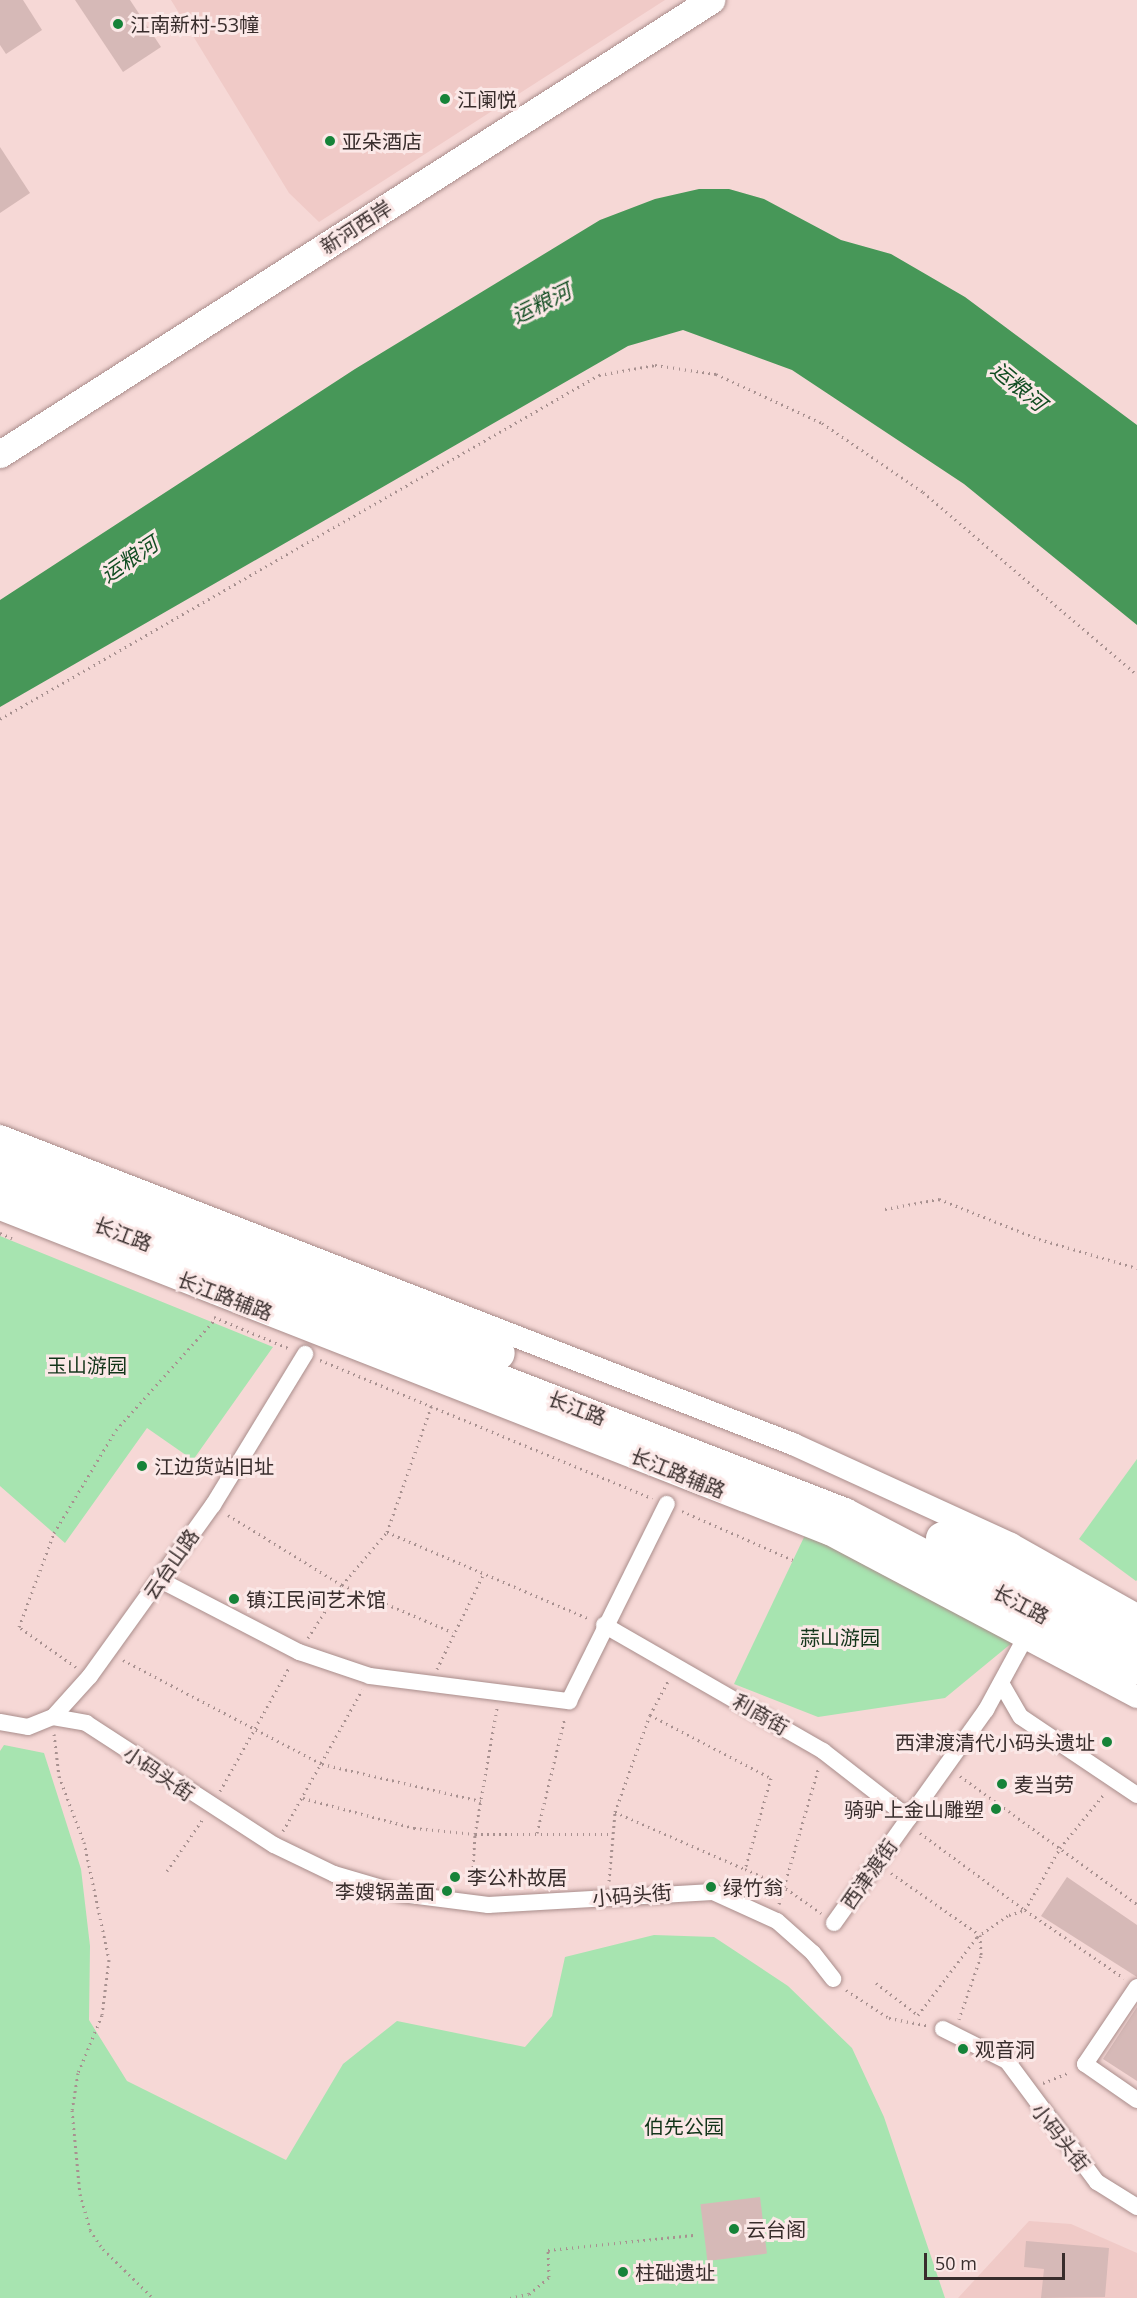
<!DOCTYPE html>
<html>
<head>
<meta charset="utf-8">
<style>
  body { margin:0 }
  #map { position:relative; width:1137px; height:2298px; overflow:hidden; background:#f6d8d6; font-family:"Open Sans","Noto Sans SC",sans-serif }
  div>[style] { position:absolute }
  .built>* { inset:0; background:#f0cac7 }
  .green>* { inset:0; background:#a7e4b0 }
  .water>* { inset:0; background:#479758 }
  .building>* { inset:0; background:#d6b9b7; transform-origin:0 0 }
  .path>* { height:3px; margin-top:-1.5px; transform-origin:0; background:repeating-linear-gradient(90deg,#a89190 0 1.5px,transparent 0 6px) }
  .roads { filter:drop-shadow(0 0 2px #a98d8b) drop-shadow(0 0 2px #a98d8b) }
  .pedestrian>* { height:16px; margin:-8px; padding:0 8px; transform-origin:8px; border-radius:8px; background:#fff }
  .minor>* { height:22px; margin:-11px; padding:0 11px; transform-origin:11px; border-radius:11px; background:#fff }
  .tertiary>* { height:27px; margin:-13.5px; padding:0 13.5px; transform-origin:13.5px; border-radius:13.5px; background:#fff }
  .primary>* { height:33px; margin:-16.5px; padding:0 16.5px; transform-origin:16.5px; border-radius:16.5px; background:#fff }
  .dots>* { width:16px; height:16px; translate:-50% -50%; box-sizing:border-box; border:3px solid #fbe8e7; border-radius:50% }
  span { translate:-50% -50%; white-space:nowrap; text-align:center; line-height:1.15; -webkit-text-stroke:6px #fbe8e7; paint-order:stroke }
  .poi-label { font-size:20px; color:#382d2c }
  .left { translate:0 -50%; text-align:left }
  .right { translate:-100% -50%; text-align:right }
  .street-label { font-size:20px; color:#382d2c }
  .park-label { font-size:20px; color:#13351a }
  .water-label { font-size:21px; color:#124d22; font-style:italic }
  .scale { position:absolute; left:924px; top:2253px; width:141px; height:27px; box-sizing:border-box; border:3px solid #382d2c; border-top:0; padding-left:8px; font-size:18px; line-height:21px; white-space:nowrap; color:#382d2c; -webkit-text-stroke:4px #fbe8e7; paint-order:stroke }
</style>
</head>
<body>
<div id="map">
  <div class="built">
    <div style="clip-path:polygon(171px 0,665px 0,319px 222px,289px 193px)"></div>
    <div style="clip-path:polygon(1029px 2221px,1071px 2224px,1137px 2253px,1137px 2298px,958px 2298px)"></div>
  </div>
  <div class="green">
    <div style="clip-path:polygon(0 1236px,273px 1347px,193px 1460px,147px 1428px,65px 1543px,0 1486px)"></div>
    <div style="clip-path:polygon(1137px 1459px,1137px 1580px,1136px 1581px,1079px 1539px)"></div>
    <div style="clip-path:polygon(806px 1533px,1013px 1642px,945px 1698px,818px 1717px,734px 1684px)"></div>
    <div style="clip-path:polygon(4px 1745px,44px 1753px,81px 1869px,90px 1946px,89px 2020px,127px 2081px,286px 2160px,343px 2064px,397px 2021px,525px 2047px,552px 2016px,565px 1957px,654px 1935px,714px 1937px,788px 1986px,852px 2048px,884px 2117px,945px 2298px,0 2298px,0 1751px)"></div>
  </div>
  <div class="water">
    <div style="clip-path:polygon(699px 189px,729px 189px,764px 199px,841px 240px,891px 254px,965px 297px,1137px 425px,1137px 625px,964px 484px,792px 370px,683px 330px,628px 346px,0 707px,0 600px,355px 369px,600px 220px,655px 199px)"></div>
  </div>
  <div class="building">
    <div style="clip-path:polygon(0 0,23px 0,42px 30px,6px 54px,0 45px)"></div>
    <div style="clip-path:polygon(75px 0,130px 0,161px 47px,123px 72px)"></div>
    <div style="clip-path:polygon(0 147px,30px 193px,0 213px)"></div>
    <div style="clip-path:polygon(1067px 1877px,1137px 1925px,1137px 1977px,1041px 1916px)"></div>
    <div style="clip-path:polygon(1137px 2007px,1137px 2081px,1103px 2059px)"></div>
    <div style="left:760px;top:2197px;width:57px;height:60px;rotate:83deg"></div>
    <div style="clip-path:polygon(1026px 2241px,1109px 2248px,1105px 2297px,1041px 2298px,1044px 2269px,1024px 2267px)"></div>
  </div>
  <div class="path">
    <div style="left:0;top:719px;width:691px;rotate:-29.87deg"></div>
    <div style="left:599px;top:375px;width:57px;rotate:-10.1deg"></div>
    <div style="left:655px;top:365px;width:62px;rotate:8.4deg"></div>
    <div style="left:716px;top:374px;width:117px;rotate:24.8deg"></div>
    <div style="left:822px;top:423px;width:122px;rotate:34.3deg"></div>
    <div style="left:923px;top:492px;width:282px;rotate:40.5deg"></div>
    <div style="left:885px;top:1209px;width:55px;rotate:-10.5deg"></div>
    <div style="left:939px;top:1199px;width:108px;rotate:21.8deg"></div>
    <div style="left:1039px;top:1239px;width:102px;rotate:16.5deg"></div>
    <div style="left:0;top:1233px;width:13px;rotate:23deg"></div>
    <div style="left:214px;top:1317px;width:80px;rotate:22.7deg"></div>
    <div style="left:320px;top:1360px;width:360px;rotate:22.6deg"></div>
    <div style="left:682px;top:1511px;width:121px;rotate:23.8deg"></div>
    <div style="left:228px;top:1515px;width:134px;rotate:31.6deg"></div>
    <div style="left:342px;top:1585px;width:120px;rotate:23.1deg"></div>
    <div style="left:387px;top:1532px;width:219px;rotate:23.2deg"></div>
    <div style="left:308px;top:1638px;width:63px;rotate:-57.3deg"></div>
    <div style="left:342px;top:1585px;width:70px;rotate:-49.7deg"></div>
    <div style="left:387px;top:1532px;width:136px;rotate:-70.6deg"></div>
    <div style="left:123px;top:1660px;width:225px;rotate:27.6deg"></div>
    <div style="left:322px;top:1764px;width:163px;rotate:13.1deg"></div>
    <div style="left:76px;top:1667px;width:70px;rotate:-144.9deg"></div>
    <div style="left:19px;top:1627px;width:100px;rotate:-69.6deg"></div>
    <div style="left:54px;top:1533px;width:120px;rotate:-59deg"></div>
    <div style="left:116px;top:1430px;width:150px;rotate:-48.2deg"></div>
    <div style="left:437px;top:1669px;width:105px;rotate:-63.9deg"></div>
    <div style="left:650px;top:1715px;width:136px;rotate:27.5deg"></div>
    <div style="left:771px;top:1778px;width:95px;rotate:105.9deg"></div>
    <div style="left:745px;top:1869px;width:39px;rotate:24deg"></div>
    <div style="left:781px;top:1885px;width:49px;rotate:35deg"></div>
    <div style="left:54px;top:1734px;width:42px;rotate:83.2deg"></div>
    <div style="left:59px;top:1776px;width:71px;rotate:69.3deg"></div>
    <div style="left:84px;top:1842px;width:121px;rotate:78deg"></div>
    <div style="left:109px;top:1960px;width:55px;rotate:97.3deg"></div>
    <div style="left:102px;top:2015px;width:63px;rotate:112.5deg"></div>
    <div style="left:78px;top:2073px;width:37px;rotate:99deg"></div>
    <div style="left:72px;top:2110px;width:84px;rotate:84.6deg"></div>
    <div style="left:80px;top:2194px;width:37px;rotate:74deg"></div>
    <div style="left:90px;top:2230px;width:23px;rotate:56deg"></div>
    <div style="left:103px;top:2249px;width:70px;rotate:44.4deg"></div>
    <div style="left:960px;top:1776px;width:218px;rotate:35.9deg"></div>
    <div style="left:220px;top:1791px;width:143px;rotate:-60.8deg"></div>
    <div style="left:303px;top:1798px;width:115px;rotate:15.1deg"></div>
    <div style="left:414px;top:1828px;width:61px;rotate:5.6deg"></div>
    <div style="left:475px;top:1834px;width:136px"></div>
    <div style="left:615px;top:1812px;width:142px;rotate:23.7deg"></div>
    <div style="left:283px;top:1831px;width:162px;rotate:-60.7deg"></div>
    <div style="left:537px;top:1833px;width:119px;rotate:-76.4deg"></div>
    <div style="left:920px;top:1833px;width:130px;rotate:36.3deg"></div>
    <div style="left:1025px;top:1910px;width:71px;rotate:-60.6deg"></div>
    <div style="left:1060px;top:1848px;width:70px;rotate:-50.8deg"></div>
    <div style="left:167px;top:1871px;width:62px;rotate:-55.5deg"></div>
    <div style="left:891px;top:1873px;width:108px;rotate:34.9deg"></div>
    <div style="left:980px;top:1935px;width:21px;rotate:87deg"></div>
    <div style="left:981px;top:1956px;width:67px;rotate:109.2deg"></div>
    <div style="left:609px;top:1881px;width:69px;rotate:-85deg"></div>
    <div style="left:615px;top:1812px;width:103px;rotate:-70.2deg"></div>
    <div style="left:650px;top:1715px;width:40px;rotate:-62deg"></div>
    <div style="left:472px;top:1885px;width:51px;rotate:-86.6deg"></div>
    <div style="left:475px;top:1834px;width:128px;rotate:-80.1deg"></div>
    <div style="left:779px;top:1904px;width:140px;rotate:-73.8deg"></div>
    <div style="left:876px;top:1983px;width:53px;rotate:37.3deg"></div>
    <div style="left:918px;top:2015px;width:98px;rotate:-52.9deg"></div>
    <div style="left:977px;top:1937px;width:39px;rotate:-35deg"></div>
    <div style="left:1009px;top:1915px;width:17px;rotate:-17deg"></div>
    <div style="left:1025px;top:1910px;width:120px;rotate:34.5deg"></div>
    <div style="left:846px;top:1990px;width:51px;rotate:33.1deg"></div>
    <div style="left:889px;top:2018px;width:38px;rotate:11deg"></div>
    <div style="left:1043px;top:2083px;width:29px;rotate:-22deg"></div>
    <div style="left:510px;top:2298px;width:19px;rotate:-12deg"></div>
    <div style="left:529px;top:2294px;width:26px;rotate:-40deg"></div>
    <div style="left:549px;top:2277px;width:27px;rotate:-92deg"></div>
    <div style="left:548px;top:2250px;width:146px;rotate:-5.9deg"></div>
  </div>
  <div class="roads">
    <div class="pedestrian">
      <div style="left:160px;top:1580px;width:157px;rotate:27.4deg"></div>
      <div style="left:299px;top:1652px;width:75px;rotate:18.7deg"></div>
      <div style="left:370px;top:1676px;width:201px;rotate:7.2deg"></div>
      <div style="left:569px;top:1701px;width:220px;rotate:-63.6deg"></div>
      <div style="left:604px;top:1625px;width:253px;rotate:29.9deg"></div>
      <div style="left:823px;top:1751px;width:109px;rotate:37.9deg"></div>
      <div style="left:1001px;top:1683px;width:39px;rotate:60deg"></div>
      <div style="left:1021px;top:1717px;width:140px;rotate:33.9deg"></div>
      <div style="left:53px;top:1717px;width:34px;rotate:10deg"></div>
      <div style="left:86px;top:1723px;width:224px;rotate:33deg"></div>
      <div style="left:274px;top:1845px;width:67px;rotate:25.8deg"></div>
      <div style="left:334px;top:1874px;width:71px;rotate:16.4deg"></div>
      <div style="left:402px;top:1894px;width:87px;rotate:7.3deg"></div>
      <div style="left:488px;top:1905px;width:225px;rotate:-3.3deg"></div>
      <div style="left:713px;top:1892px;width:70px;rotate:24.4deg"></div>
      <div style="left:777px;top:1921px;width:48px;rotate:41.6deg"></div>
      <div style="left:813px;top:1953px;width:33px;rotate:52deg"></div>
      <div style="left:0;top:1722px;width:28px;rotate:10deg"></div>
      <div style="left:28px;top:1727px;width:27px;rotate:-22deg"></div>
      <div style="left:53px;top:1717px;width:55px;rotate:-47.9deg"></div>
      <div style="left:90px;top:1676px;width:211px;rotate:-54.3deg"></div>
      <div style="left:213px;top:1505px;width:177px;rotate:-58.6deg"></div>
      <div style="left:834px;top:1923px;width:262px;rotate:-54.5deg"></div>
      <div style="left:986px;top:1710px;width:92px;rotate:-61.5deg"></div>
      <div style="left:1137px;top:1987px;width:93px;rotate:124deg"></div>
      <div style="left:1085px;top:2064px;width:63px;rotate:34.7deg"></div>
      <div style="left:943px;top:2029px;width:72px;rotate:26.6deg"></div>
      <div style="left:1007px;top:2061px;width:151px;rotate:53.4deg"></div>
      <div style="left:1097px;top:2182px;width:47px;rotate:32deg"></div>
    </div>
    <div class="minor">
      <div style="left:0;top:1136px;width:851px;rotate:21.23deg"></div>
      <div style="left:793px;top:1444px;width:240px;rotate:24.6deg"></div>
      <div style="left:1011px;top:1544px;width:145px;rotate:29.4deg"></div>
      <div style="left:0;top:1209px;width:890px;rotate:21.41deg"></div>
      <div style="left:829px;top:1534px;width:348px;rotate:27.9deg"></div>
    </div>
    <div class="tertiary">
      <div style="left:0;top:454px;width:844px;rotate:-32.56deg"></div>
    </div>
    <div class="primary">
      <div style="left:0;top:1162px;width:533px;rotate:20.98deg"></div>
      <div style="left:0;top:1187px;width:905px;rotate:21.18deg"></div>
      <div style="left:844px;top:1514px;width:331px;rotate:27.6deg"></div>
      <div style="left:942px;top:1538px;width:94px;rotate:25.2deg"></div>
      <div style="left:1027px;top:1578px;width:126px;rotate:29deg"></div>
    </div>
  </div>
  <div class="dots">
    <div style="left:118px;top:24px;background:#168339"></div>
    <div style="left:445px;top:99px;background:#168339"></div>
    <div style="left:330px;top:141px;background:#168339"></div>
    <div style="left:142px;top:1466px;background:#168339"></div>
    <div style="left:234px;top:1599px;background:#168339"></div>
    <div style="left:1107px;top:1742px;background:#168339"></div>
    <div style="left:1002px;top:1784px;background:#168339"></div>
    <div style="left:996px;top:1809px;background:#168339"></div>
    <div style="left:455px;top:1877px;background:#168339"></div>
    <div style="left:711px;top:1887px;background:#168339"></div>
    <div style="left:447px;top:1891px;background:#168339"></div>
    <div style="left:963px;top:2049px;background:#168339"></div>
    <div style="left:734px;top:2229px;background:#168339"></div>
    <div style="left:623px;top:2272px;background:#168339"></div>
  </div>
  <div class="poi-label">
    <span class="left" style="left:130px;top:24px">江南新村-53幢</span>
    <span class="left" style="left:457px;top:99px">江阑悦</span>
    <span class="left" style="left:342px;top:141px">亚朵酒店</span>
    <span class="left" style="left:154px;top:1466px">江边货站旧址</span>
    <span class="left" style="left:246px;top:1599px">镇江民间艺术馆</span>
    <span class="right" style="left:1095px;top:1742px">西津渡清代小码头遗址</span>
    <span class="left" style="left:1014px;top:1784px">麦当劳</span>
    <span class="right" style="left:984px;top:1809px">骑驴上金山雕塑</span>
    <span class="left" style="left:467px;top:1877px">李公朴故居</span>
    <span class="left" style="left:723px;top:1887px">绿竹翁</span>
    <span class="right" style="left:435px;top:1891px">李嫂锅盖面</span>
    <span class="left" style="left:975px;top:2049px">观音洞</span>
    <span class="left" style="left:746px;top:2229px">云台阁</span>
    <span class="left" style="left:635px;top:2272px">柱础遗址</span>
  </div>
  <div class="street-label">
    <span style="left:356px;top:227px;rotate:-33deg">新河西岸</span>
    <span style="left:123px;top:1234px;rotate:21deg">长江路</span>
    <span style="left:225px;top:1296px;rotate:21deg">长江路辅路</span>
    <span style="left:577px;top:1408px;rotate:21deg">长江路</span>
    <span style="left:678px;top:1473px;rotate:22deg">长江路辅路</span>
    <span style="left:171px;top:1564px;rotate:-55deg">云台山路</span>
    <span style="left:1021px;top:1604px;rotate:28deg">长江路</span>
    <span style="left:761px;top:1714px;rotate:30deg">利商街</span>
    <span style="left:159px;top:1773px;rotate:34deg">小码头街</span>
    <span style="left:869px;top:1874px;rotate:-55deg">西津渡街</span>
    <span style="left:632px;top:1895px;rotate:-5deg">小码头街</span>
    <span style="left:1061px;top:2137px;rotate:52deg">小码头街</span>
  </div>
  <div class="park-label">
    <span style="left:87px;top:1365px">玉山游园</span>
    <span style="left:840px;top:1637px">蒜山游园</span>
    <span style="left:684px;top:2126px">伯先公园</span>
  </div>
  <div class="water-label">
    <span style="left:541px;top:303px;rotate:-26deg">运粮河</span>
    <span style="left:1019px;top:386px;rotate:40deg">运粮河</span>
    <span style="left:129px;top:559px;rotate:-34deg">运粮河</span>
  </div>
  <div class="scale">50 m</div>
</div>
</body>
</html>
